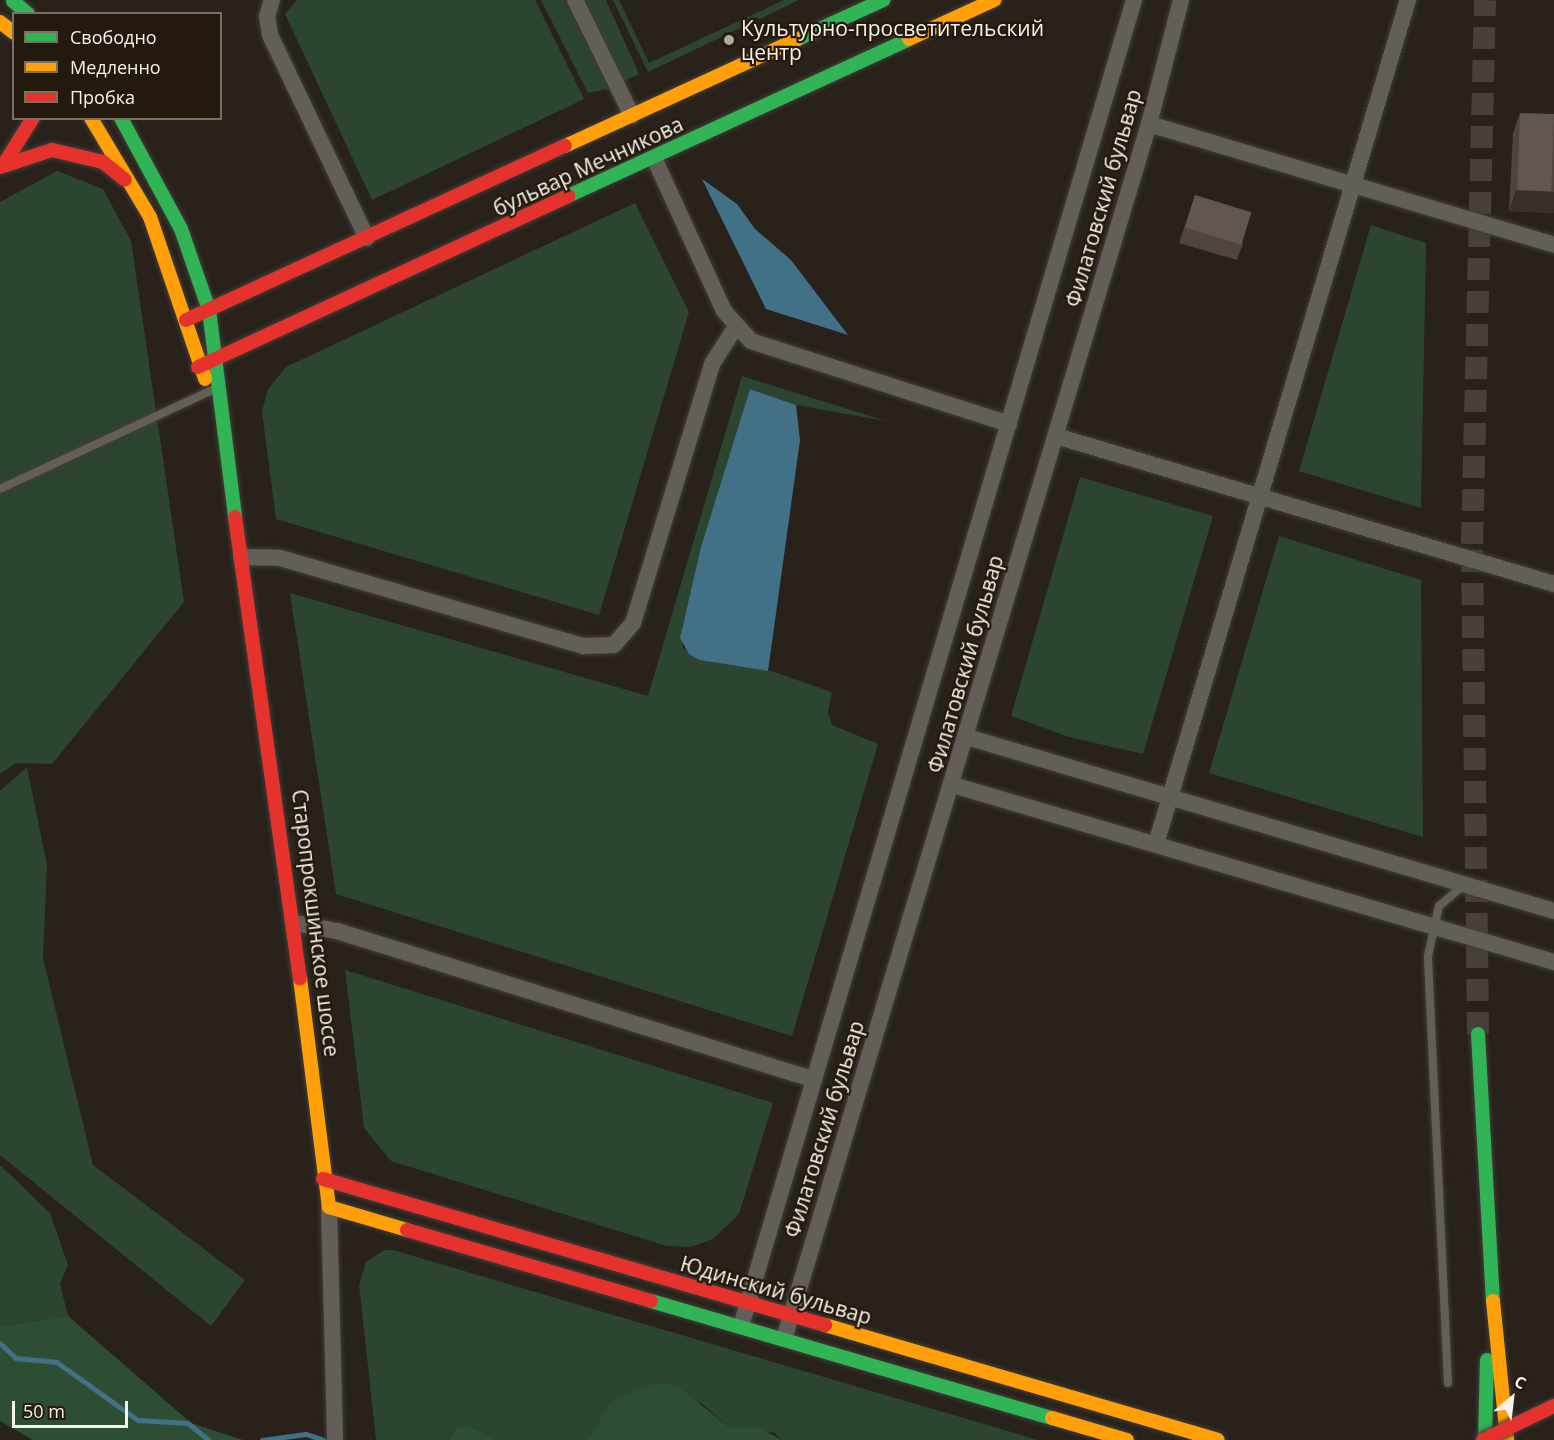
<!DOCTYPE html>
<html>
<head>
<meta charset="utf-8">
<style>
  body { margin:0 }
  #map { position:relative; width:1554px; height:1440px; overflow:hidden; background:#28221b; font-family:"Open Sans",sans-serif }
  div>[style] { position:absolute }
  .green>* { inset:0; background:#2b4530 }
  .forest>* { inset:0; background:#2d4e33 }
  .water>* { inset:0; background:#427086 }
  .stream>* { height:4.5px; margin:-2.25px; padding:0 2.25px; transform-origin:2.25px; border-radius:2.25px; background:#427086 }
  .secondary-tunnel>* { height:22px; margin-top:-11px; transform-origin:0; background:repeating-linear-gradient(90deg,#47413a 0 22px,transparent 0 33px) }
  .roads { filter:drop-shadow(0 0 2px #423d38) drop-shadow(0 0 2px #423d38) }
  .lane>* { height:8px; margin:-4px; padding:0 4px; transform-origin:4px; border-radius:4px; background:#645e59 }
  .street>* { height:16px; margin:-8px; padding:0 8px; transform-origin:8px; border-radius:8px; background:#645e59 }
  .fast>* { height:14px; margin:-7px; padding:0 7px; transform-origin:7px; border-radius:7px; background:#30b455 }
  .slow>* { height:14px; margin:-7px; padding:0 7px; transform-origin:7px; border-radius:7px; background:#ff9f0a }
  .jam>* { height:14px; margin:-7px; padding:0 7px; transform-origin:7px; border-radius:7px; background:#e5322d }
  .bridges { filter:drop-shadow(0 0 2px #423d38) drop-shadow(0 0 2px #423d38) }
  .jam-bridge>* { height:14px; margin:-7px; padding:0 7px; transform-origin:7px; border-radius:7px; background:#e5322d }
  .wall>* { inset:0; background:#50443e }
  .shaded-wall>* { inset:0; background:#382f28 }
  .building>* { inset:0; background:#625750; transform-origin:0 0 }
  .dots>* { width:16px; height:16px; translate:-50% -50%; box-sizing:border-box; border:3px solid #23190d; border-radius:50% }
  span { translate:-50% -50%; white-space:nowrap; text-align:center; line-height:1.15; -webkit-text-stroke:4.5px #23190d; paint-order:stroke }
  .poi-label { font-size:21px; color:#f8f1e9 }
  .left { translate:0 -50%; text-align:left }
  .street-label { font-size:21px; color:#f8f1e9 }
  .legend { position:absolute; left:12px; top:12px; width:210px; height:108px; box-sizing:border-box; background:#23190d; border:2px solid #786f65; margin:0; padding:8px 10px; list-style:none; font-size:18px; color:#f8f1e9 }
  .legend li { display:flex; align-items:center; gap:12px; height:30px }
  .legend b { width:30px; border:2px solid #786f65 }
  .north { position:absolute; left:1482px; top:1368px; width:60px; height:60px; -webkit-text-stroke:4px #23190d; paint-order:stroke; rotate:28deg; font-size:16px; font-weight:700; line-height:24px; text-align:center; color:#f8f1e9 }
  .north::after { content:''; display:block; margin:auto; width:21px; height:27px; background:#f8f1e9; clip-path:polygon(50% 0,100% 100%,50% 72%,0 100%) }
  .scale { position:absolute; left:12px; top:1401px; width:116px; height:27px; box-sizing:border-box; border:3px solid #f8f1e9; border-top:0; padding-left:8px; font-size:18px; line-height:21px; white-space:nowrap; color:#f8f1e9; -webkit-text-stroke:4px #23190d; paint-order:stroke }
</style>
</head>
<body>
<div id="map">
  <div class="green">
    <div style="clip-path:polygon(297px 0,535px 0,584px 99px,372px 200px,285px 14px)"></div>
    <div style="clip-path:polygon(541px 0,565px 0,609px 89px,588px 93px)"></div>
    <div style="clip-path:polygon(583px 0,606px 0,639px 74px,623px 82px)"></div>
    <div style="clip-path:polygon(613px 0,619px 0,649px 63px,784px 0,799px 0,648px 72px)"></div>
    <div style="clip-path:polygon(57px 171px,103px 189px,131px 241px,184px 602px,52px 764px,16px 763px,0 774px,0 202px)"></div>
    <div style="clip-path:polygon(635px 203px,689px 312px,599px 615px,276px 519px,262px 411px,268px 389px,286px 367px)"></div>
    <div style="clip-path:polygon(1371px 225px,1426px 243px,1421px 508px,1299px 471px)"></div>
    <div style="clip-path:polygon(742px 376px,886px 421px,796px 405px,750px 389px,682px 627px,683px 648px,699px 660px,771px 671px,832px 692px,828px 713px,832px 725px,878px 744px,792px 1036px,336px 894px,290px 593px,648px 696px)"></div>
    <div style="clip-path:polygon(1080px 477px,1213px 516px,1143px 754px,1069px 737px,1011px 716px)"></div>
    <div style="clip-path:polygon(1279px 536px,1421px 580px,1423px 837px,1209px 773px)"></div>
    <div style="clip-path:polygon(27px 767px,47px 865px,43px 958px,93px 1165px,245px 1280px,211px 1326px,0 1155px,0 791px)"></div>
    <div style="clip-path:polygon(345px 970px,773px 1103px,739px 1214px,713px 1239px,691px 1247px,667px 1246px,391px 1161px,364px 1128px)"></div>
    <div style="clip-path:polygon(0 1165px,50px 1213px,68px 1265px,60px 1284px,68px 1316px,0 1326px)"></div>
    <div style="clip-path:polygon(384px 1250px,393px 1250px,1038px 1440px,782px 1440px,775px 1433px,729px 1427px,701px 1403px,613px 1399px,586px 1440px,496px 1440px,468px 1425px,457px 1428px,449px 1440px,376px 1440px,359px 1285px,366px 1262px)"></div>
  </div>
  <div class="forest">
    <div style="clip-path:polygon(68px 1316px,191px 1423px,243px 1440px,33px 1440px,0 1421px,0 1326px)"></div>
    <div style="clip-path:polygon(657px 1383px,677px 1386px,729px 1427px,759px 1428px,782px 1440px,586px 1440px,613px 1399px)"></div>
    <div style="clip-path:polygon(468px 1425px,481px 1432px,496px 1440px,449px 1440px,457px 1428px)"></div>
  </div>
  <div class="water">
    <div style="clip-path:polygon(702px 179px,737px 204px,755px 229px,791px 260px,848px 335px,766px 309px)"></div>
    <div style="clip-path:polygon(750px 389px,796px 405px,800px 440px,768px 671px,699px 660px,689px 654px,680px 638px,701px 547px)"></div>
  </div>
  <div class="stream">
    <div style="left:0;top:1343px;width:22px;rotate:43deg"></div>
    <div style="left:16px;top:1358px;width:41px;rotate:5.6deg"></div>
    <div style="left:57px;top:1362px;width:100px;rotate:35.6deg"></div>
    <div style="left:138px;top:1420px;width:50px;rotate:3.4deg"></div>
    <div style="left:188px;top:1423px;width:27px;rotate:39deg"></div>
    <div style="left:262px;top:1440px;width:44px;rotate:-7.8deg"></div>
    <div style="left:306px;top:1434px;width:20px;rotate:18deg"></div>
  </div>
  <div class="secondary-tunnel">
    <div style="left:1478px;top:1034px;width:490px;rotate:-90.7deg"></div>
    <div style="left:1472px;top:544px;width:544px;rotate:-88.63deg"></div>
  </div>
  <div class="roads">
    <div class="lane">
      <div style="left:0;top:489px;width:234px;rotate:-25deg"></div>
      <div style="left:1448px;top:1383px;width:427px;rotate:-92.7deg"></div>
      <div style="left:1428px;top:956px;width:51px;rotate:-77.6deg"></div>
      <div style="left:1439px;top:906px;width:33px;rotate:-40deg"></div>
    </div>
    <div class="street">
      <div style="left:272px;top:0;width:17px;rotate:107deg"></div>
      <div style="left:267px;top:16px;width:19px;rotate:81deg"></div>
      <div style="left:270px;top:35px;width:225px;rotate:64.5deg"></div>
      <div style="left:575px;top:0;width:129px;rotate:63.8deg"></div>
      <div style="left:1149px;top:124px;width:423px;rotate:16.6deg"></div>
      <div style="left:654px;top:158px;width:168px;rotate:65.4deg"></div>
      <div style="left:724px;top:311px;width:40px;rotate:48deg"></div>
      <div style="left:751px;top:341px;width:271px;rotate:17.8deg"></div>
      <div style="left:1056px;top:436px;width:520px;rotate:16.55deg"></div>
      <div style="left:241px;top:557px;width:39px;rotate:1deg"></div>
      <div style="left:280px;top:558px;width:316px;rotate:16.2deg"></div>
      <div style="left:583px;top:646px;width:31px;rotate:-2deg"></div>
      <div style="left:614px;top:645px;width:29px;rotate:-49deg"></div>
      <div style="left:633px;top:623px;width:271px;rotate:-73deg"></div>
      <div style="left:712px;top:364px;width:43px;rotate:-57.4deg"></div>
      <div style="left:967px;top:737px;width:612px;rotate:16.51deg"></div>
      <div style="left:953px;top:785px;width:627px;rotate:16.41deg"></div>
      <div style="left:1156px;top:844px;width:881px;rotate:-73.38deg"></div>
      <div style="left:295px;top:923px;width:43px;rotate:10.8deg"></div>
      <div style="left:337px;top:931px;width:500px;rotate:17.3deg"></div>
      <div style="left:329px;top:1207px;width:233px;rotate:88.5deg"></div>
      <div style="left:741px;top:1326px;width:1383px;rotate:-73.49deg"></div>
      <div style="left:784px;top:1339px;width:1269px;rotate:-73.28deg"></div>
      <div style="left:1149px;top:124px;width:128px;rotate:-75.5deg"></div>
    </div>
    <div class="fast">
      <div style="left:13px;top:1px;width:20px;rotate:41deg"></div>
      <div style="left:798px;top:39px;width:94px;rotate:-24.6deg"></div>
      <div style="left:121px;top:118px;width:126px;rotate:61.6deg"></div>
      <div style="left:181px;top:229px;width:86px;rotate:70.9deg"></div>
      <div style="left:209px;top:310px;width:209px;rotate:82.8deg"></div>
      <div style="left:568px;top:196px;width:375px;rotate:-24.7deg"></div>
      <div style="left:1478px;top:1034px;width:267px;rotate:86.8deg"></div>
      <div style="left:651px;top:1301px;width:418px;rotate:16.3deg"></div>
      <div style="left:1485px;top:1440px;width:80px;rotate:-88.6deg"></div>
    </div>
    <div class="slow">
      <div style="left:0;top:22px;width:18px;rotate:38deg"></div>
      <div style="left:909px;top:39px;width:94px;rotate:-24.6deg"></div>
      <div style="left:91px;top:118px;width:115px;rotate:59.2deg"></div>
      <div style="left:150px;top:217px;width:171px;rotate:71.2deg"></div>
      <div style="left:565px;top:146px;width:256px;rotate:-24.7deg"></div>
      <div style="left:300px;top:978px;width:231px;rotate:82.8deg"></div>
      <div style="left:329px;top:1207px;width:81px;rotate:16.4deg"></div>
      <div style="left:1493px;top:1301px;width:140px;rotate:84.2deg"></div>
      <div style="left:825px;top:1325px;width:409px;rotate:16.3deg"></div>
      <div style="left:1052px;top:1418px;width:78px;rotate:16.3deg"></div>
    </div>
    <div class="jam">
      <div style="left:4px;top:164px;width:54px;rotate:-57.8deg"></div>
      <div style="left:0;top:167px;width:55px;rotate:-18.1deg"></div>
      <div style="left:52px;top:150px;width:52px;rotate:13.2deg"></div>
      <div style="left:103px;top:162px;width:28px;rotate:39deg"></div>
      <div style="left:186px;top:320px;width:417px;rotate:-24.7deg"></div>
      <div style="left:198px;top:367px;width:408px;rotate:-24.8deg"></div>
      <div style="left:235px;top:517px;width:466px;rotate:82deg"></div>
      <div style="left:323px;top:1179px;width:523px;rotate:16.22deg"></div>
      <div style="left:407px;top:1230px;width:254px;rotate:16.2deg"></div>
    </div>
  </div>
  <div class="bridges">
    <div class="jam-bridge">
      <div style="left:1483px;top:1440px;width:79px;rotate:-25.6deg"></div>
    </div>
  </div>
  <div class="wall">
    <div style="clip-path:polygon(1520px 113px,1554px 114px,1554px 213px,1509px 211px,1513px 133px)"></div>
    <div style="clip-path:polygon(1195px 195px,1243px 244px,1237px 260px,1179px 243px)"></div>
  </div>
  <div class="shaded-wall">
    <div style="clip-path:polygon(1516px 190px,1554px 192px,1554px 213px,1509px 211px)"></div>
  </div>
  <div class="building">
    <div style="left:1520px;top:113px;width:34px;height:77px;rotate:2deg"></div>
    <div style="left:1195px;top:195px;width:59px;height:34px;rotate:17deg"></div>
  </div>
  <div class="dots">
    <div style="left:729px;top:40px;background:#afa9a1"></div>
  </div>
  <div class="poi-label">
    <span class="left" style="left:741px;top:40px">Культурно-просветительский<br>центр</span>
  </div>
  <div class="street-label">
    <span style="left:588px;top:166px;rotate:-25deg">бульвар Мечникова</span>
    <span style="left:1103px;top:198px;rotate:-74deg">Филатовский бульвар</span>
    <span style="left:965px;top:664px;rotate:-74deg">Филатовский бульвар</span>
    <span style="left:316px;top:923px;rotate:83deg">Старопрокшинское шоссе</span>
    <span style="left:824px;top:1129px;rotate:-73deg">Филатовский бульвар</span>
    <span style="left:776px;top:1290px;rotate:16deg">Юдинский бульвар</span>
  </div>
  <ul class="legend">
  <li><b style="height:8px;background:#30b455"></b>Свободно</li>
  <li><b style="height:8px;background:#ff9f0a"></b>Медленно</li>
  <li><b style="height:8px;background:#e5322d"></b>Пробка</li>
  </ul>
  <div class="north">С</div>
  <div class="scale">50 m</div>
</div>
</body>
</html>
